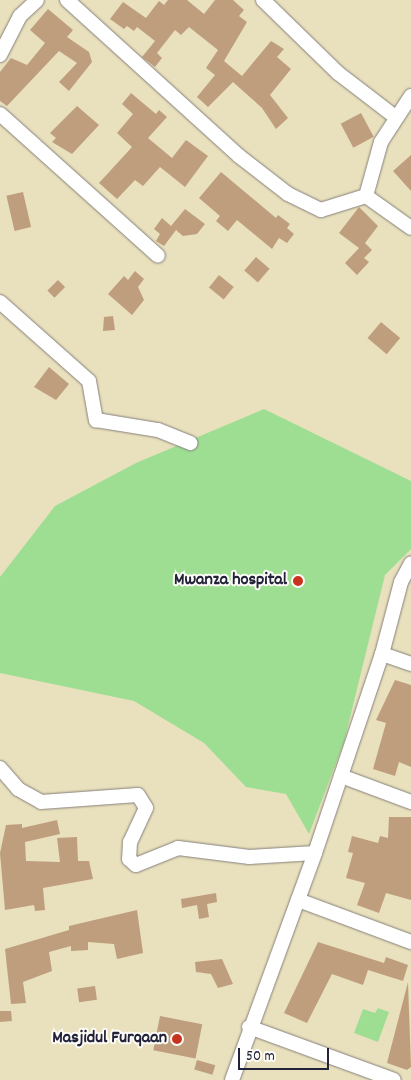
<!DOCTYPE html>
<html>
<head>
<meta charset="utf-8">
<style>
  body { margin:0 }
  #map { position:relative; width:411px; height:1080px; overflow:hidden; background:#e9e0bd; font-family:Dekko,sans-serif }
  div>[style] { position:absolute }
  .green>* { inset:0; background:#9ede93 }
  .building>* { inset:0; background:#bf9e7d; transform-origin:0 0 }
  .roads { filter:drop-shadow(0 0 1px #86817c) drop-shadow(0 0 1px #86817c) }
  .street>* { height:14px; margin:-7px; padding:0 7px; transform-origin:7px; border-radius:7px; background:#fff }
  .dots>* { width:14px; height:14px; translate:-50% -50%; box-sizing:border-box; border:2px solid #fdfcf7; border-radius:50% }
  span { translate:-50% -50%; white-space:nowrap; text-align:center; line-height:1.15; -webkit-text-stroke:4px #fdfcf7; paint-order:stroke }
  .poi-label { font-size:18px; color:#22223b; font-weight:700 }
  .right { translate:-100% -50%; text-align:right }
  .scale { position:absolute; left:238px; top:1048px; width:91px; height:22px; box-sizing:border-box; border:2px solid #22223b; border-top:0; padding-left:6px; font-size:15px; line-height:18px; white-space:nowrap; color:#22223b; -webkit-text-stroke:4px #fdfcf7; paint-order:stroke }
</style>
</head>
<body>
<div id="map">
  <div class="green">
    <div style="clip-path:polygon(264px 409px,411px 481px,411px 549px,385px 575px,344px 742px,309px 834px,286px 794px,246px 787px,204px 743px,134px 701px,0 673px,0 577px,55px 506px,136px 463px)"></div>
    <div style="clip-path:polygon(378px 1008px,389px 1012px,378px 1042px,354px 1033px,363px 1009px,375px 1013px)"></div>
  </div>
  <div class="building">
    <div style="clip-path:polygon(168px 0,187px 0,204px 14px,215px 0,233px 0,244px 10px,239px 16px,247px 22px,224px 61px,242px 76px,271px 41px,284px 49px,277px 57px,291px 69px,270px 95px,288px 118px,276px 129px,262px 108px,233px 82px,208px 107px,197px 97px,215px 75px,206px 68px,218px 50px,189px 27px,181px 35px,175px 30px,157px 53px,162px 58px,155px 67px,142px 57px,155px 41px,137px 27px,134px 31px,127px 26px,124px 29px,110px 19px,123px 2px,146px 18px,159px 1px,164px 5px)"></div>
    <div style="clip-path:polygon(48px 9px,73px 30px,67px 37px,89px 52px,92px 62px,69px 91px,59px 82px,77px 63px,59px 51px,7px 106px,0 101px,0 72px,11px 58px,27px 65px,45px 43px,30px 30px)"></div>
    <div style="clip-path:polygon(131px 93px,156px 114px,159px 110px,167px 117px,148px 138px,172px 158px,186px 140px,208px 156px,185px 187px,160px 167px,143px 186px,135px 180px,117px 199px,99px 183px,132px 147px,117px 133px,133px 114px,122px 104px)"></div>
    <div style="clip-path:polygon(77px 106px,99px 125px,72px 154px,52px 142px,56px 138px,50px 133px)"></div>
    <div style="left:361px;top:113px;width:27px;height:23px;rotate:62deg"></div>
    <div style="clip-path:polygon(411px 155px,411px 191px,393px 171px)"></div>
    <div style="clip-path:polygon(221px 172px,276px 218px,278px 215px,290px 224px,287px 228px,294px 234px,287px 243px,279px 238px,272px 249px,237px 220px,228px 231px,216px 221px,220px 216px,199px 198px)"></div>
    <div style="left:23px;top:192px;width:36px;height:17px;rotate:77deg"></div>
    <div style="clip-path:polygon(359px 207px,378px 226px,365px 243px,372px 250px,364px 258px,369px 262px,357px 275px,345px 263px,359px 248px,339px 233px)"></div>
    <div style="clip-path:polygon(185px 209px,205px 224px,197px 234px,183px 236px,176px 230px,164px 246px,156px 241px,160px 234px,154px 229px,162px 218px,171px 226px)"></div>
    <div style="left:256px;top:257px;width:18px;height:18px;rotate:41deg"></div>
    <div style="clip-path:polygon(135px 271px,144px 279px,138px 287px,144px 300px,132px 315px,108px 294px,124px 276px,128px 280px)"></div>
    <div style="left:219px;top:275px;width:19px;height:16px;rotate:39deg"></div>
    <div style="left:58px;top:280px;width:10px;height:15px;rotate:45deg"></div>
    <div style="clip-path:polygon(113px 316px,115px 330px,103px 331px,104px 317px)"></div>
    <div style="left:381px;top:322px;width:25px;height:21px;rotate:40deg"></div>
    <div style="clip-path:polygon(49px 367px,69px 384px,56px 400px,34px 387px)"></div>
    <div style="clip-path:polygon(395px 680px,411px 685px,411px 767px,399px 762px,395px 776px,373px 769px,386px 723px,376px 720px)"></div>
    <div style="clip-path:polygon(389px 817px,411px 817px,411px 900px,386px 893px,379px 913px,357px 905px,365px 883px,346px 878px,353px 853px,348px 852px,352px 836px,378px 843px,380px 836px,388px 838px)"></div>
    <div style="clip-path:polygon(57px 820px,60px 834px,25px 842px,26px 861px,60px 862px,57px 838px,77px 837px,78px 861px,89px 861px,93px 879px,43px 888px,45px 910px,35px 911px,34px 905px,5px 910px,0 853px,6px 825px,22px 824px,22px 828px)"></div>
    <div style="clip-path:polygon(216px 893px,217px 902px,207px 904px,209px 917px,199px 919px,197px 905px,182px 908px,181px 899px)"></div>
    <div style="clip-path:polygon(137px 910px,143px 953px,117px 959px,114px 944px,88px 942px,88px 950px,71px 951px,71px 946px,49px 952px,52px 971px,23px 982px,26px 1003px,11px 1004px,5px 949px,69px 930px,69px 926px)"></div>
    <div style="clip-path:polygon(318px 942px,384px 963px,386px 957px,408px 965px,403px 981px,368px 970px,363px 985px,332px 974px,307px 1023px,284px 1013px)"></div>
    <div style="clip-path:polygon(222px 959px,233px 984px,218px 988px,211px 974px,196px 972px,195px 962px)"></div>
    <div style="clip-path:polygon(408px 982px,411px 1067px,407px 1070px,387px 1063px)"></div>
    <div style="left:95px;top:986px;width:14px;height:18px;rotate:82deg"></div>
    <div style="clip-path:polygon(0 1011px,11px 1011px,12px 1021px,0 1022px)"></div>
    <div style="left:160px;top:1016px;width:43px;height:35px;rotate:11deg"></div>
    <div style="left:197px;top:1060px;width:19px;height:10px;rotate:16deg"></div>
  </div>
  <div class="roads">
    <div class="street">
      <div style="left:67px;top:0;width:232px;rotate:42.2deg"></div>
      <div style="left:239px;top:156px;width:62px;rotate:37.8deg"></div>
      <div style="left:288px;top:194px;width:37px;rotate:26deg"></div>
      <div style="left:321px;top:210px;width:47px;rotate:-17.3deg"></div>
      <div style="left:366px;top:196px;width:55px;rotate:35.4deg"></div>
      <div style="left:263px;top:0;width:105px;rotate:44.2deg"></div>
      <div style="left:338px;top:73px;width:71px;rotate:37.5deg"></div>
      <div style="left:0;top:55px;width:44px;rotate:-62.9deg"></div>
      <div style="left:20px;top:16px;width:23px;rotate:-43deg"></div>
      <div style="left:0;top:114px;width:212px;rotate:41.9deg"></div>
      <div style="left:366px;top:196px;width:56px;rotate:-74.5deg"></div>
      <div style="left:381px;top:142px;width:55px;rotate:-56.9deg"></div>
      <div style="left:0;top:302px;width:119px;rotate:41.6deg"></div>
      <div style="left:89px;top:381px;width:40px;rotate:80deg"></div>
      <div style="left:96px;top:420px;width:63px;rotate:9.2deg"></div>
      <div style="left:158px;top:430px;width:35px;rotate:22deg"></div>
      <div style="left:382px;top:654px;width:31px;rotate:19deg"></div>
      <div style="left:0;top:768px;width:28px;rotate:49deg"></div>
      <div style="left:18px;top:789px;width:26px;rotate:29deg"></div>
      <div style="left:41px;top:802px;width:97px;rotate:-4.1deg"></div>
      <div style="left:138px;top:795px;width:15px;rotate:58deg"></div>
      <div style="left:146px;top:808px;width:38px;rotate:115deg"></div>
      <div style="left:130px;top:842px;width:17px;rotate:93deg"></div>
      <div style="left:129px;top:859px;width:9px;rotate:41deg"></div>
      <div style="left:136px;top:865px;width:45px;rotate:-22deg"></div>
      <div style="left:178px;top:848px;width:72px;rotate:7.2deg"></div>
      <div style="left:249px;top:857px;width:66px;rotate:-3.5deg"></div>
      <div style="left:341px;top:776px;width:75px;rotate:20.4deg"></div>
      <div style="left:298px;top:900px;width:121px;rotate:20.4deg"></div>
      <div style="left:249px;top:1027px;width:154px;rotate:20.1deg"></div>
      <div style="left:232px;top:1080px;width:242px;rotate:-69.9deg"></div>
      <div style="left:315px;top:853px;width:210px;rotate:-71.4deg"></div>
      <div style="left:382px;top:654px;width:74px;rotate:-75.2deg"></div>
      <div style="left:401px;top:582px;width:21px;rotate:-62deg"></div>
    </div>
  </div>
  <div class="dots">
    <div style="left:298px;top:581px;background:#c8321e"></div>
    <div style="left:177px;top:1039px;background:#c8321e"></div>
  </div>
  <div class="poi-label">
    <span class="right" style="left:287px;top:581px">Mwanza hospital</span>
    <span class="right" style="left:167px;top:1039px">Masjidul Furqaan</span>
  </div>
  <div class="scale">50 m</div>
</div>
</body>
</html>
